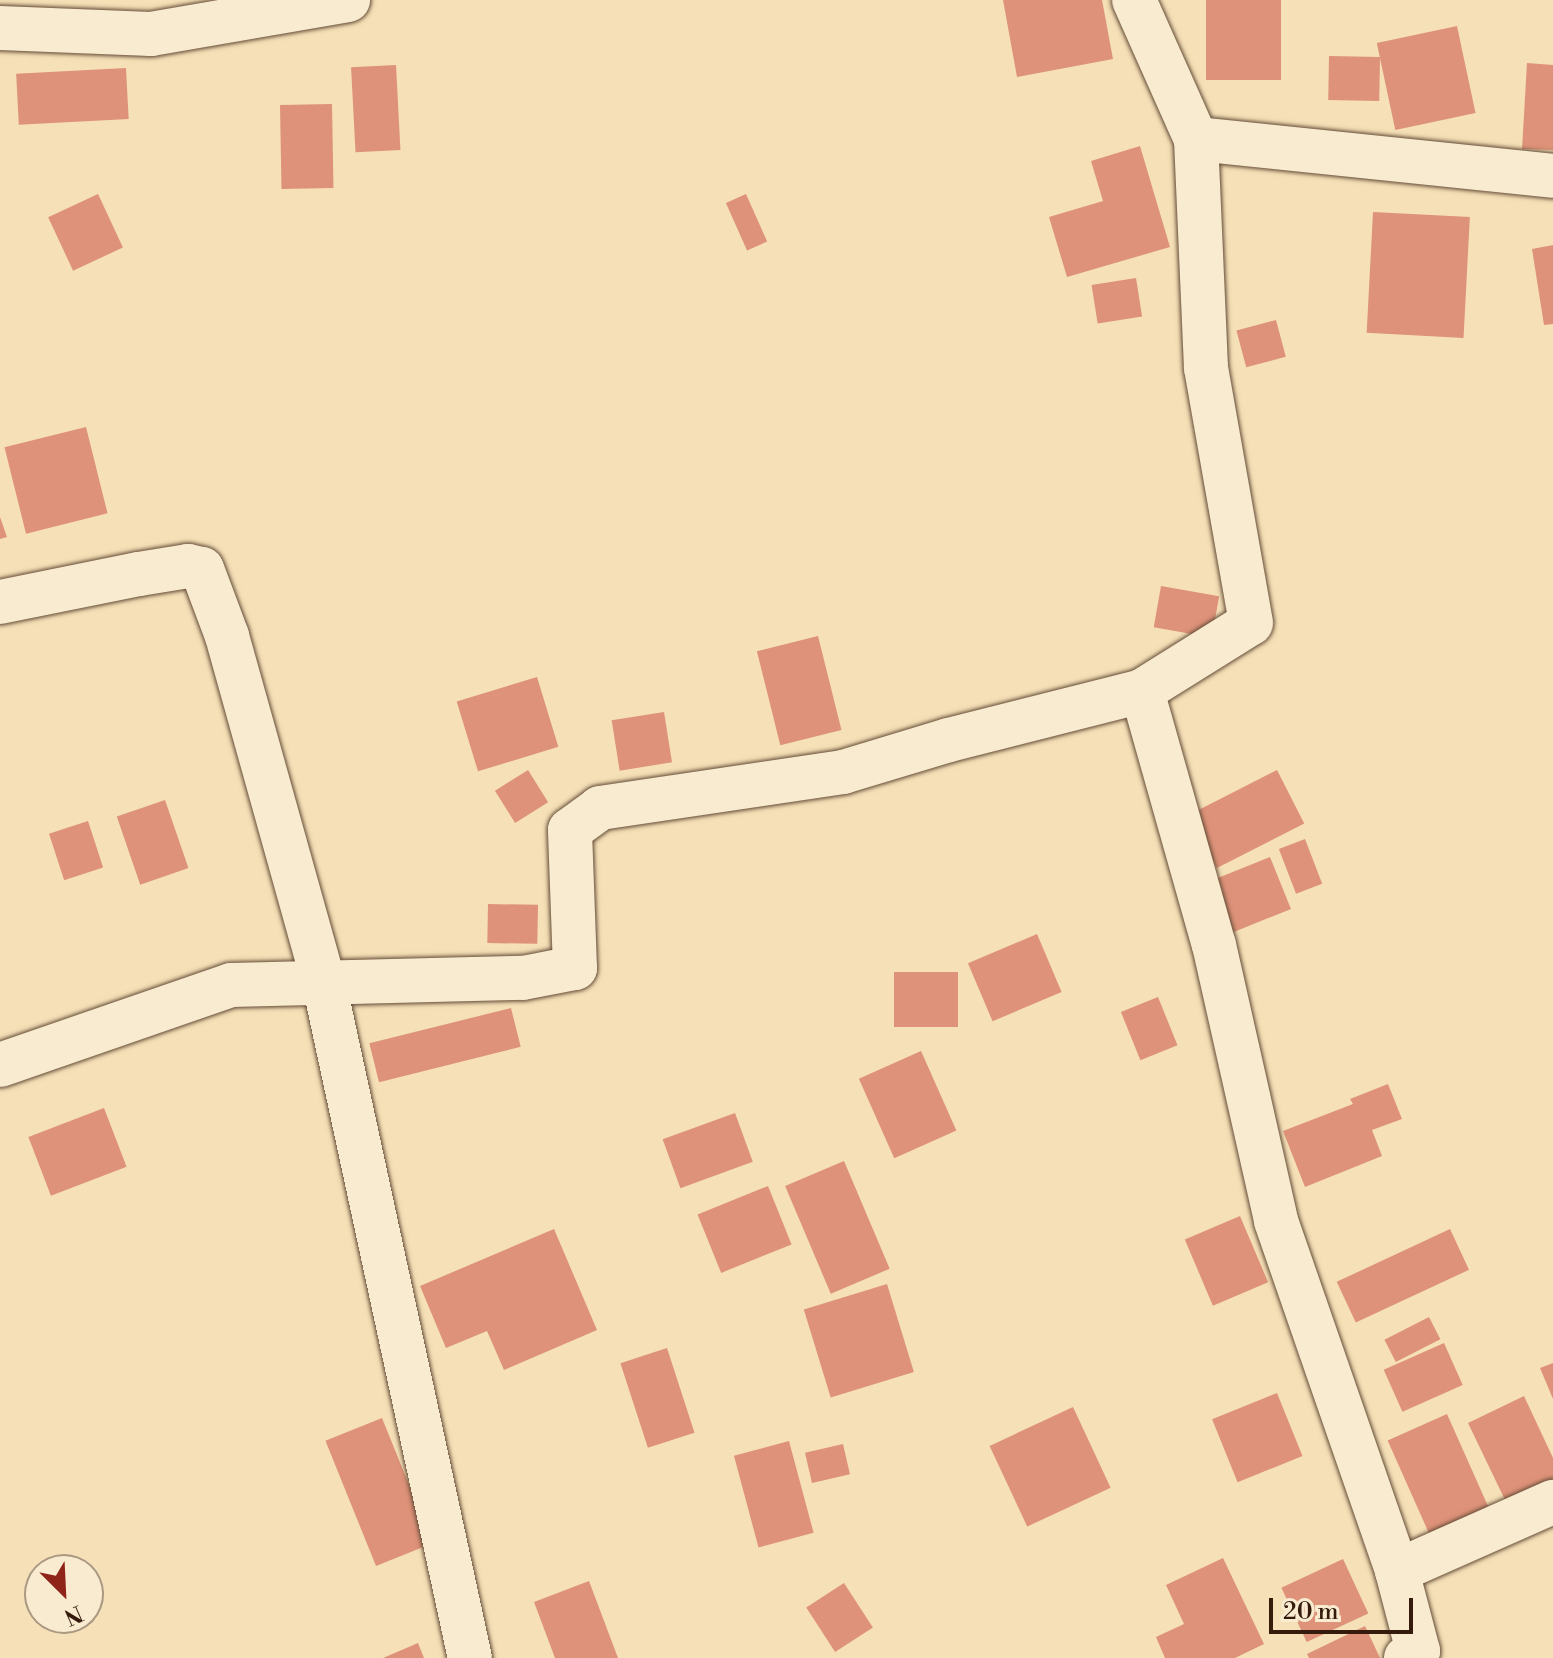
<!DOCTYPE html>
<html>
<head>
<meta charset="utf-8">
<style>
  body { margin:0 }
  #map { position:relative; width:1553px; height:1658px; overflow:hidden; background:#f5e0b7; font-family:"Libre Bodoni",serif }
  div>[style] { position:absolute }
  .building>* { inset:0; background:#de9279; transform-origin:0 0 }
  .roads { filter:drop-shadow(0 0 2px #644c37) drop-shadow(0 0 2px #644c37) }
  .minor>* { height:44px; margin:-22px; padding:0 22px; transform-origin:22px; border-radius:22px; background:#f8ebd0 }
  span { translate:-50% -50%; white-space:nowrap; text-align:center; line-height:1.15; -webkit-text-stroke:6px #f8ebd0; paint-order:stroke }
  .north { position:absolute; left:24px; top:1554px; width:80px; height:80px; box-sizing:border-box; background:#f8ebd0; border:2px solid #aa9882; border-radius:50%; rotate:156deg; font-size:22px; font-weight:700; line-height:32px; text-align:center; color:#341b0c }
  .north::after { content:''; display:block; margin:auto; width:28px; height:36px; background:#8f2418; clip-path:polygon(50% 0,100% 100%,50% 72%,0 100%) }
  .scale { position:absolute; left:1269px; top:1598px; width:144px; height:36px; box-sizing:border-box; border:4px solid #341b0c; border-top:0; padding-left:10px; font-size:24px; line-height:28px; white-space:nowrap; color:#341b0c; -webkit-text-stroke:6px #f8ebd0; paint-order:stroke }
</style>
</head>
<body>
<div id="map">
  <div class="building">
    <div style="clip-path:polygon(1003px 0,1102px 0,1113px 59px,1017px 77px)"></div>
    <div style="left:1206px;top:0;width:75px;height:80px"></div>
    <div style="left:1457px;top:26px;width:89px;height:82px;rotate:78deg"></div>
    <div style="left:1380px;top:57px;width:44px;height:51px;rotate:91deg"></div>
    <div style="clip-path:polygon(1527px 63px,1553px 65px,1553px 150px,1522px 149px)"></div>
    <div style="left:396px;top:65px;width:85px;height:45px;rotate:87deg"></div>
    <div style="left:126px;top:68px;width:51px;height:110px;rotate:87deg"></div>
    <div style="left:332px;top:104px;width:84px;height:52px;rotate:89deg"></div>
    <div style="clip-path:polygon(1140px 146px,1170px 247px,1067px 277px,1049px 217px,1103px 201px,1091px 161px)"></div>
    <div style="left:98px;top:194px;width:59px;height:55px;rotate:65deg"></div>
    <div style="left:746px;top:194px;width:52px;height:22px;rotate:66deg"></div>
    <div style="left:1373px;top:212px;width:97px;height:121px;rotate:3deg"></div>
    <div style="clip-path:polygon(1553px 245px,1553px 324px,1544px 325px,1532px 249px)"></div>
    <div style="left:1136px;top:278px;width:39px;height:45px;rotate:81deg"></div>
    <div style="left:1276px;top:320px;width:38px;height:41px;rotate:75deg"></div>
    <div style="left:86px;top:427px;width:89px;height:84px;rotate:76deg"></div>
    <div style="clip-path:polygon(0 517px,7px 537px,0 539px)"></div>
    <div style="left:1161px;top:586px;width:59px;height:42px;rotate:10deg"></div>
    <div style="left:818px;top:636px;width:97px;height:63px;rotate:76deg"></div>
    <div style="left:537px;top:677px;width:73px;height:84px;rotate:73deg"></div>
    <div style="left:664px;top:712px;width:51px;height:53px;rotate:81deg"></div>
    <div style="left:528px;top:770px;width:38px;height:39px;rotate:58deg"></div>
    <div style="left:1277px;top:770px;width:60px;height:98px;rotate:63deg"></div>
    <div style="left:165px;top:800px;width:72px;height:51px;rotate:71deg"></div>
    <div style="left:88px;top:821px;width:49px;height:41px;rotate:72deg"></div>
    <div style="left:1305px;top:839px;width:48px;height:28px;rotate:69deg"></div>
    <div style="left:1270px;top:857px;width:56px;height:67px;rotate:68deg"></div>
    <div style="left:488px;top:904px;width:50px;height:39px;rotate:1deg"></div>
    <div style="left:1037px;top:934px;width:63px;height:75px;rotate:67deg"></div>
    <div style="left:894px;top:972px;width:64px;height:55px"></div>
    <div style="left:1158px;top:997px;width:52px;height:40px;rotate:68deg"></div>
    <div style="left:511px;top:1008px;width:40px;height:146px;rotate:76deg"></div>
    <div style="left:921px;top:1051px;width:87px;height:68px;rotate:66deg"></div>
    <div style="clip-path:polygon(1388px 1084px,1402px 1119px,1372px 1130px,1382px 1156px,1305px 1187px,1283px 1131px,1353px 1104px,1350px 1099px)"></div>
    <div style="left:104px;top:1108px;width:63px;height:81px;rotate:69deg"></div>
    <div style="left:735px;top:1113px;width:52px;height:77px;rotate:70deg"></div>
    <div style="left:844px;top:1161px;width:117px;height:64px;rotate:67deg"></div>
    <div style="left:768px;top:1186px;width:63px;height:76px;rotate:68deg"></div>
    <div style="left:1240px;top:1216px;width:72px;height:60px;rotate:67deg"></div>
    <div style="clip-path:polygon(554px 1229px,597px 1330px,504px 1370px,487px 1331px,446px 1348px,420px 1286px)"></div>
    <div style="left:1450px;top:1229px;width:45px;height:125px;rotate:65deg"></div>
    <div style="left:887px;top:1284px;width:92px;height:87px;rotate:73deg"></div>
    <div style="left:1429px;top:1317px;width:25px;height:50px;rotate:63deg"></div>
    <div style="left:1444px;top:1343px;width:46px;height:66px;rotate:66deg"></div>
    <div style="left:667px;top:1348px;width:89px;height:49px;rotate:72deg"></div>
    <div style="clip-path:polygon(1553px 1363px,1553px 1399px,1540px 1368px)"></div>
    <div style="left:1277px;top:1393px;width:68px;height:70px;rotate:68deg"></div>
    <div style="clip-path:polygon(1524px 1396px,1553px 1458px,1553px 1480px,1506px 1502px,1468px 1423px)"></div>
    <div style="left:1073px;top:1407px;width:89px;height:92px;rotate:65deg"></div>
    <div style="left:1447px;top:1414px;width:105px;height:65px;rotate:66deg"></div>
    <div style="left:382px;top:1418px;width:135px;height:61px;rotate:68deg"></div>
    <div style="left:789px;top:1441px;width:95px;height:57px;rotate:75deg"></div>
    <div style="left:843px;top:1444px;width:31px;height:39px;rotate:77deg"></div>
    <div style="clip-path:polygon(1223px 1558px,1264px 1644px,1235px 1658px,1165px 1658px,1156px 1637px,1184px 1624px,1166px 1585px)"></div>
    <div style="left:1343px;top:1559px;width:60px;height:68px;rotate:65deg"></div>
    <div style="clip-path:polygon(589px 1581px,618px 1658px,555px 1658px,534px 1602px)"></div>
    <div style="left:844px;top:1583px;width:53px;height:45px;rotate:57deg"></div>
    <div style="clip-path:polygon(1365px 1626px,1380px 1658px,1309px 1658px,1307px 1654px)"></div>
    <div style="clip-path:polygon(418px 1643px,424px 1658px,383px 1658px)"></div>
  </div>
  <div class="roads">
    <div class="minor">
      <div style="left:1134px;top:0;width:152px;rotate:66deg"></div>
      <div style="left:1196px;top:139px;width:359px;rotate:5.9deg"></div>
      <div style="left:0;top:28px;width:151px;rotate:2.3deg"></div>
      <div style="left:151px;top:34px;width:200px;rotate:-9.8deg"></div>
      <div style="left:0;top:602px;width:142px;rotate:-11.4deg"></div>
      <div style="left:139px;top:574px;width:50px;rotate:-9.3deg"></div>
      <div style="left:188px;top:566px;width:14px;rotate:12deg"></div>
      <div style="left:202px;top:569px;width:72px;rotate:69.5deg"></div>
      <div style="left:227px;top:636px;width:360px;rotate:74.4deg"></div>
      <div style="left:324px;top:983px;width:691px;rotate:77.8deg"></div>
      <div style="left:1142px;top:691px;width:264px;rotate:74.2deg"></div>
      <div style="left:1214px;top:945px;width:283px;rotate:77.3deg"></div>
      <div style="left:1276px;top:1221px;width:370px;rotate:70.9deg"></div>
      <div style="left:0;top:1065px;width:244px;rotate:-19.1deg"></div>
      <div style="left:231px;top:985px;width:292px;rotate:-1.4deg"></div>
      <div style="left:523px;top:978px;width:53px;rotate:-10.9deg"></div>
      <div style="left:575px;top:968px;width:138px;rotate:-92.1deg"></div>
      <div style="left:570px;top:830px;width:37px;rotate:-36deg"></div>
      <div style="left:600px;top:808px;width:246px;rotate:-8.4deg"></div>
      <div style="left:843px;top:772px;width:111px;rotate:-16.8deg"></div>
      <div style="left:949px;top:740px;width:199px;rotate:-14.2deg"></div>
      <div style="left:1142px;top:691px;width:128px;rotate:-32deg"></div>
      <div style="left:1251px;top:623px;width:259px;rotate:-100deg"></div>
      <div style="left:1206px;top:368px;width:229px;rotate:-92.5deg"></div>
      <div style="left:1406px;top:1658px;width:14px;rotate:-30deg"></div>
      <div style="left:1418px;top:1651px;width:83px;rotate:-104.7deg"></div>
      <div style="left:1397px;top:1571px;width:171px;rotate:-23.9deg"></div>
    </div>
  </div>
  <div class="north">N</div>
  <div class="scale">20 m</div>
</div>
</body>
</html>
